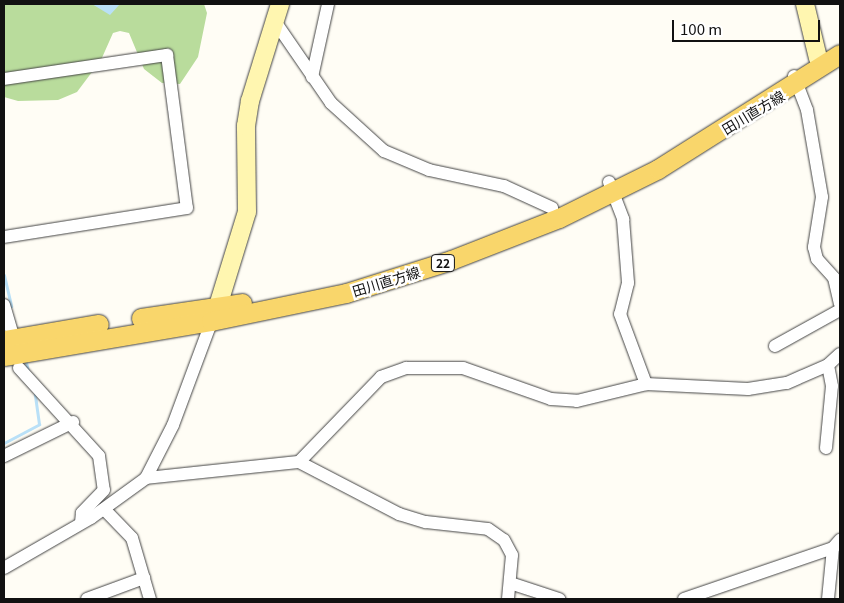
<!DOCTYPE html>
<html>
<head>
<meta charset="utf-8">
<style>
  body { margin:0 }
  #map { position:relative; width:844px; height:603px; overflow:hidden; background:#fffdf5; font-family:Georgia,"Noto Sans JP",serif }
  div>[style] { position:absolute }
  .forest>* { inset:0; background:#b9dc9c }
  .water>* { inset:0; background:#b9e0f7 }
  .stream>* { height:3px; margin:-1.5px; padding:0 1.5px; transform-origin:1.5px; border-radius:1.5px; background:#b9e0f7 }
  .roads { filter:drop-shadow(0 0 1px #444) drop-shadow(0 0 1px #444) }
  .street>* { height:12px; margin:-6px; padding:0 6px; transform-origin:6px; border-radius:6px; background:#fff }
  .secondary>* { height:18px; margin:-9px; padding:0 9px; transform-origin:9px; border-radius:9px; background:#fff6b0 }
  .primary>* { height:19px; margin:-9.5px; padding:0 9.5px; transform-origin:9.5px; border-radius:9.5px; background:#f9d66b }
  span { translate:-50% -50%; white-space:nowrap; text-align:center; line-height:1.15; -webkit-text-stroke:5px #fff; paint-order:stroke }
  .shield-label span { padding:1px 4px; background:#fff; border:1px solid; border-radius:4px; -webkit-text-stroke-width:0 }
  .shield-label { font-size:12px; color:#111; font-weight:700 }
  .street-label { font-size:14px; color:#111 }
  .frame { position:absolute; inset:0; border:5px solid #111; pointer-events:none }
  .scale { position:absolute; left:672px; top:20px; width:148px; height:22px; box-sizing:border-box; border:2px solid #111; border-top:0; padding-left:6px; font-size:15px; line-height:18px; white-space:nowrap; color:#111; -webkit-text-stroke:4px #fff; paint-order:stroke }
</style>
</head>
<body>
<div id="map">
  <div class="forest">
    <div style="clip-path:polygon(4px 4px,204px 4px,207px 13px,198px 57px,180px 84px,162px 83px,144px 69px,129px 33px,120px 31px,113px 33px,101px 60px,77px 92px,58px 100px,18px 101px,4px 97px)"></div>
  </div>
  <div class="water">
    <div style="clip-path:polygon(92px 4px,120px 4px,110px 15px)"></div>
  </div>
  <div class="stream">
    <div style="left:4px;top:275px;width:32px;rotate:77deg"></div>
    <div style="left:25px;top:358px;width:13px;rotate:77deg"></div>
    <div style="left:4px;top:443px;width:40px;rotate:-28deg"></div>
    <div style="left:39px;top:424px;width:30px;rotate:-98deg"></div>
  </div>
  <div class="roads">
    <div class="street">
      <div style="left:276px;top:23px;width:97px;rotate:55.5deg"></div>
      <div style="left:331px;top:103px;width:72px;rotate:42.2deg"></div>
      <div style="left:384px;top:151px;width:49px;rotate:22.9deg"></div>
      <div style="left:429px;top:170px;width:77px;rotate:12deg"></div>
      <div style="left:504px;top:186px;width:53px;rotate:24.6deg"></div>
      <div style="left:794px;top:76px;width:36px;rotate:69deg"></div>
      <div style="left:807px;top:110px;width:88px;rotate:80.2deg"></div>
      <div style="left:822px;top:197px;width:51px;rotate:99.1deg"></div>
      <div style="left:814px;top:247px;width:12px;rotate:76deg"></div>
      <div style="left:817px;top:259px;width:25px;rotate:48deg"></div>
      <div style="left:834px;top:278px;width:26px;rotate:77deg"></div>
      <div style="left:312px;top:77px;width:75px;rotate:-77.6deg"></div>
      <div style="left:4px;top:79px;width:165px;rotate:-8.4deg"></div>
      <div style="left:167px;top:55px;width:154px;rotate:82.6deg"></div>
      <div style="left:187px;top:208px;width:185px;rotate:171deg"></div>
      <div style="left:609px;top:182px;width:40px;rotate:69deg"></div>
      <div style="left:623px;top:219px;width:64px;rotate:85.5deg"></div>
      <div style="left:628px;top:283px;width:32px;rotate:104deg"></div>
      <div style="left:620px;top:314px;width:75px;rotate:69.6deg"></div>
      <div style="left:4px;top:305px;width:43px;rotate:73.7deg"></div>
      <div style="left:775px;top:346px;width:74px;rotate:-29deg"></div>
      <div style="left:19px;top:368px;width:119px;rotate:47.7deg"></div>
      <div style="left:99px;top:456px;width:34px;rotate:82deg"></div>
      <div style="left:104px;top:490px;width:32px;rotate:134deg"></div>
      <div style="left:82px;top:513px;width:10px;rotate:96deg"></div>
      <div style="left:826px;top:448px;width:62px;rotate:-84.5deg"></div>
      <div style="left:832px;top:386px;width:21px;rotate:-101deg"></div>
      <div style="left:4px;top:456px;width:77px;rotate:-26.2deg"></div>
      <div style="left:299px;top:462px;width:113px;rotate:27.5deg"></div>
      <div style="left:399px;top:514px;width:28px;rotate:17deg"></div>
      <div style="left:426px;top:522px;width:62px;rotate:6.4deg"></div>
      <div style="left:488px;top:529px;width:19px;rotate:35deg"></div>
      <div style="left:504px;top:540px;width:17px;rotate:62deg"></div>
      <div style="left:512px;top:555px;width:44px;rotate:95.2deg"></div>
      <div style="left:146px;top:478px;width:154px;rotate:-6deg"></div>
      <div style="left:299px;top:462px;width:118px;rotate:-46deg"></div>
      <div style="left:381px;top:377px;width:27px;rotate:-20deg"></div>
      <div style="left:406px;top:368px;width:57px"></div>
      <div style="left:463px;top:368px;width:93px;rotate:19.4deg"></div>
      <div style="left:551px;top:399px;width:26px;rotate:4deg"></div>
      <div style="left:577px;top:401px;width:71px;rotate:-13.8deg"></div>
      <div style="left:646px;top:384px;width:102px;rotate:2.8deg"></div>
      <div style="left:748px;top:389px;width:39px;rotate:-9deg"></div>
      <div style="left:787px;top:383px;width:45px;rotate:-23.7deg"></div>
      <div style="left:828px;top:365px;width:16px;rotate:-43deg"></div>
      <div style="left:104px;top:509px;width:40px;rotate:46deg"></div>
      <div style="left:132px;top:538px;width:64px;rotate:73.6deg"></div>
      <div style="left:4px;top:568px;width:100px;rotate:-29.9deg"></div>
      <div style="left:91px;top:518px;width:68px;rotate:-36deg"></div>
      <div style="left:146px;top:478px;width:59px;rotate:-63deg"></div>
      <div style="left:173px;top:425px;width:117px;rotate:-69.6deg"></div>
      <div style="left:510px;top:583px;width:52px;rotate:18.1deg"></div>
      <div style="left:87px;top:599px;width:61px;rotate:-20.2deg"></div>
      <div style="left:684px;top:599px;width:157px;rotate:-18.9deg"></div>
      <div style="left:833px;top:548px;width:11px;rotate:-49deg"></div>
      <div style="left:828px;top:599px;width:51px;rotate:-84.4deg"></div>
    </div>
    <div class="secondary">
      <div style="left:805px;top:4px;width:56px;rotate:76.5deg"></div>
      <div style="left:218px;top:306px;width:98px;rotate:-72.9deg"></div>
      <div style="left:247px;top:212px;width:86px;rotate:-90.7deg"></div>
      <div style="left:246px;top:126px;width:25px;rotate:-81deg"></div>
      <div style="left:250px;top:101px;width:102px;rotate:-72.8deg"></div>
    </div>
    <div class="primary">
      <div style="left:141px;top:318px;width:102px;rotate:-8.4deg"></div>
      <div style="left:4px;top:340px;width:96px;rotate:-9.6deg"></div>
      <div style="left:4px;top:356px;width:210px;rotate:-9.6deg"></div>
      <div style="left:211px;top:321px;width:138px;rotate:-11.7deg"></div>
      <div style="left:346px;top:293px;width:110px;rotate:-17.4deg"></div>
      <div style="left:451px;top:260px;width:116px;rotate:-21.3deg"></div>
      <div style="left:559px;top:218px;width:110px;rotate:-26.3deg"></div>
      <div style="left:658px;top:169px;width:215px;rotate:-32.3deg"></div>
    </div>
  </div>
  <div class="shield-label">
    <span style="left:443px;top:263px">22</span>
  </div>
  <div class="street-label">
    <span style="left:753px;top:112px;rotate:-31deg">田川直方線</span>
    <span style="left:386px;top:281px;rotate:-17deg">田川直方線</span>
  </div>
  <div class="frame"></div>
  <div class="scale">100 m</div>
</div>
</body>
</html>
